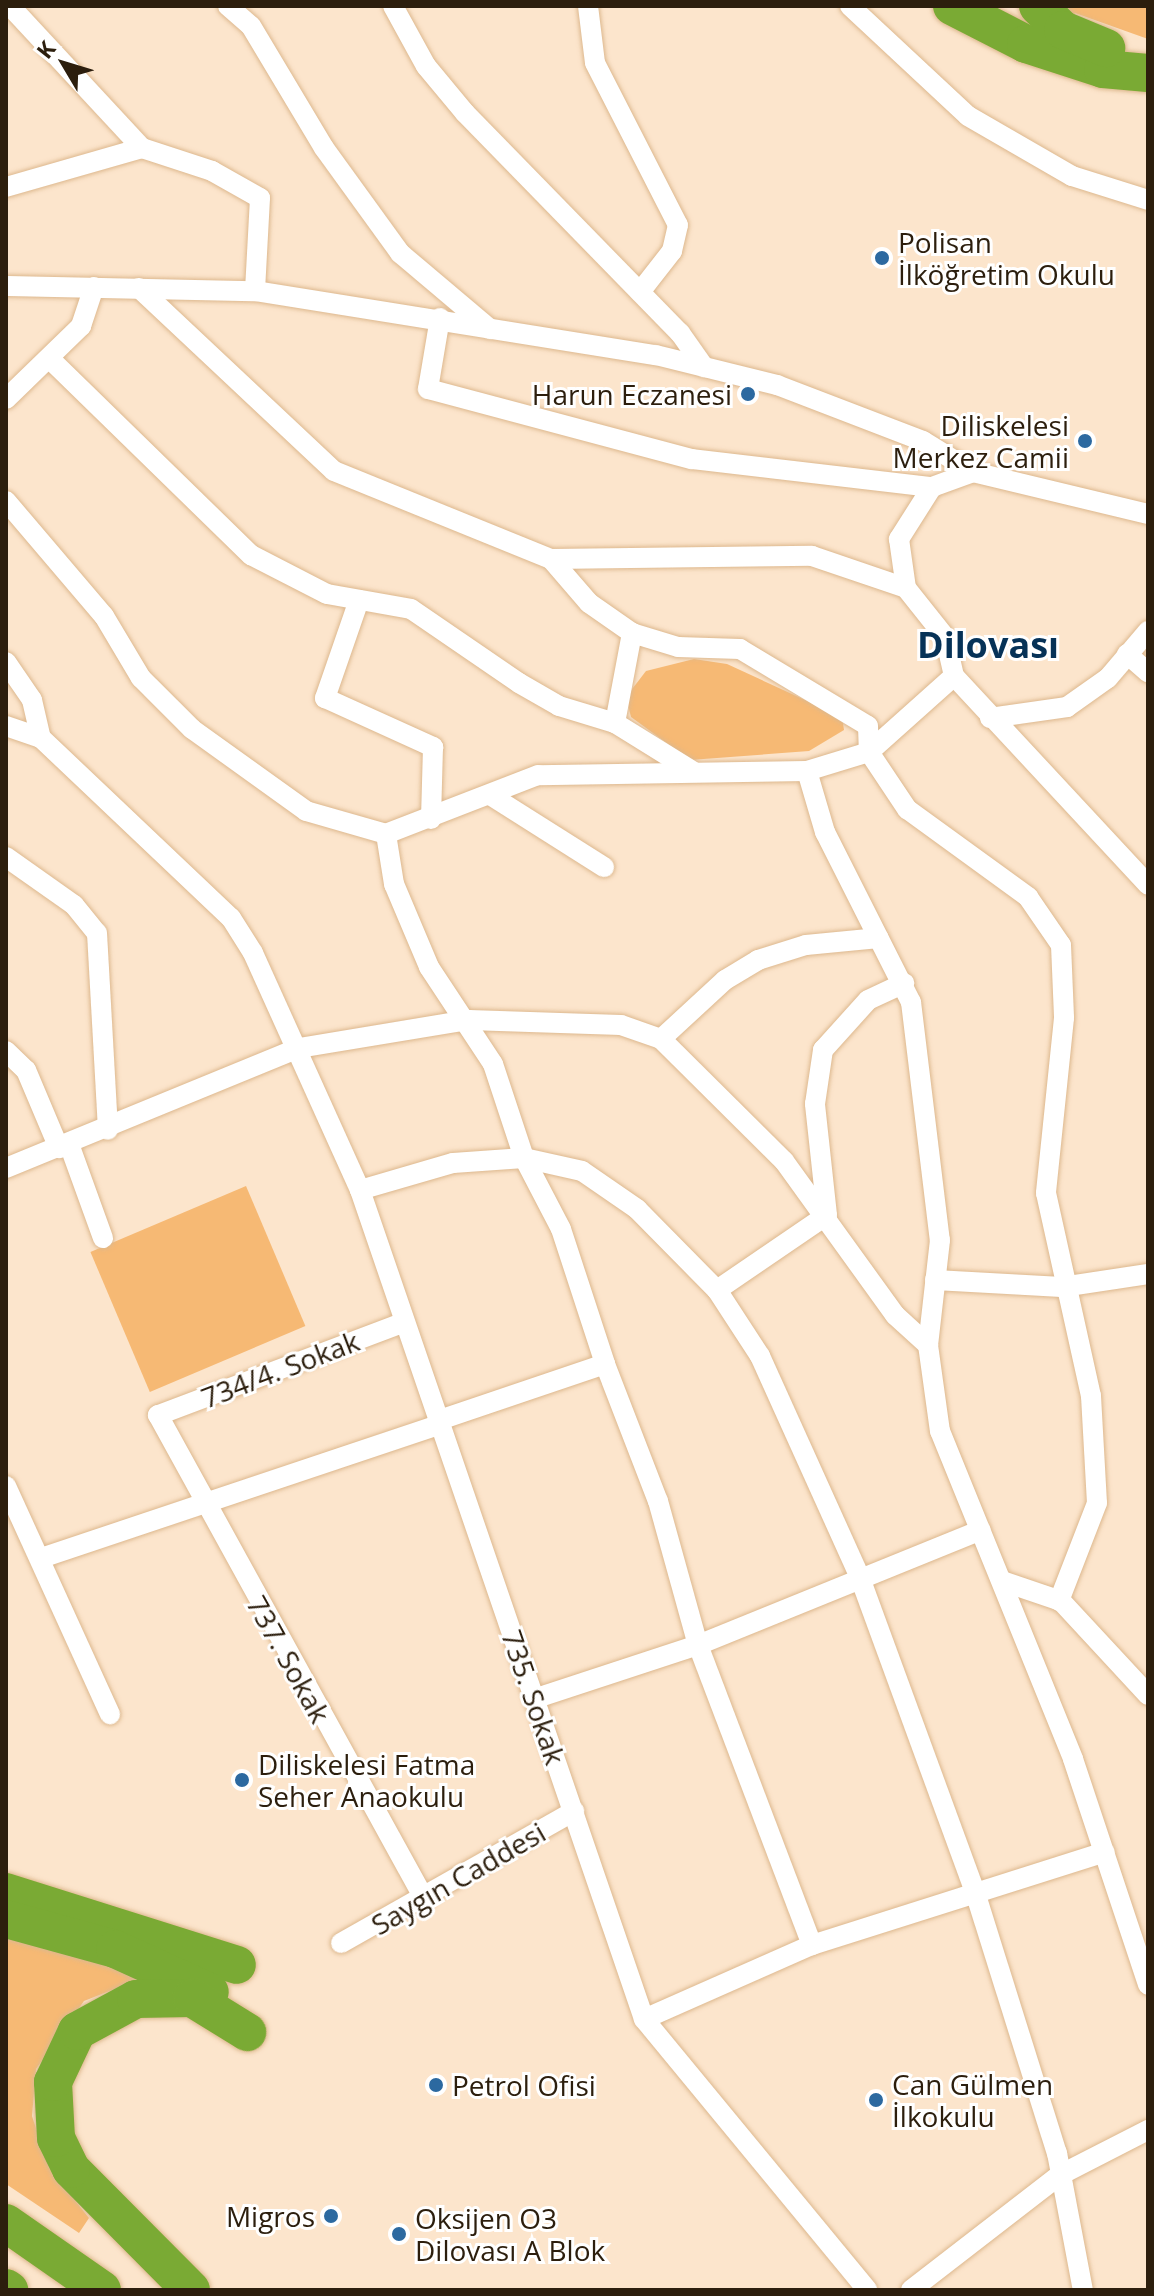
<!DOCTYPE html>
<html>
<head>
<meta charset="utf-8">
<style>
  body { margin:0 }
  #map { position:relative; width:1154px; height:2296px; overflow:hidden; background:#fce5cc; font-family:"Open Sans",sans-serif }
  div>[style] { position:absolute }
  .green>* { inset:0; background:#f6b974; transform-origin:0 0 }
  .roads { filter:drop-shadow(0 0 2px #ddb88e) drop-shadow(0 0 2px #ddb88e) }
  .minor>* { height:20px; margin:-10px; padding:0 10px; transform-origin:10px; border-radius:10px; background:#fff }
  .motorway>* { height:38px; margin:-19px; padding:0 19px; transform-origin:19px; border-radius:19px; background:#7aaa34 }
  .dots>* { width:22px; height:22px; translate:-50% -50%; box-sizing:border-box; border:4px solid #fff; border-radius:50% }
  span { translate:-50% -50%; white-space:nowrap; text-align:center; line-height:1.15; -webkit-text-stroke:6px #fff; paint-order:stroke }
  .poi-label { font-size:28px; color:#2c1e0d }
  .left { translate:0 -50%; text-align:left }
  .right { translate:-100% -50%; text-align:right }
  .street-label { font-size:28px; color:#2c1e0d }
  .district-label { font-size:36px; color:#063257; font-weight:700 }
  .frame { position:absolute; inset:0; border:8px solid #2c1e0d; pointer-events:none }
  .north { position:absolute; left:24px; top:24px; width:80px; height:80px; -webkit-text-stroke:6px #fff; paint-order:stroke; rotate:308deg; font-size:22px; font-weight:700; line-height:32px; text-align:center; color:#2c1e0d }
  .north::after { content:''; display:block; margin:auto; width:28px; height:36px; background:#2c1e0d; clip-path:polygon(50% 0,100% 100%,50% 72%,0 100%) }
</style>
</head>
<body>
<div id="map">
  <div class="green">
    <div style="clip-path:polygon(1053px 6px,1148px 6px,1148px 39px,1075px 13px,1070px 21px)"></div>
    <div style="clip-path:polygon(694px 659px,727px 664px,842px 717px,844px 730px,809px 751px,690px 760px,631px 717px,626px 697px,646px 671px)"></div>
    <div style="left:246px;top:1186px;width:152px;height:169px;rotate:67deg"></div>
    <div style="clip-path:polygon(6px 1938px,132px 1970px,135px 1981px,84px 2001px,36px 2069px,32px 2116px,49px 2168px,89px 2218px,79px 2233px,6px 2184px)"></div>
  </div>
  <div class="roads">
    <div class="minor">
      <div style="left:10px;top:6px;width:194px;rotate:47.1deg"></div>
      <div style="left:142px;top:148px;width:74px;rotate:18.2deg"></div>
      <div style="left:212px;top:171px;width:55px;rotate:29.4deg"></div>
      <div style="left:260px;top:198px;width:93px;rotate:93.1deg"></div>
      <div style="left:228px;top:6px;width:30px;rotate:41deg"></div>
      <div style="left:251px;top:26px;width:142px;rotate:59.1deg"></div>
      <div style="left:324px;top:148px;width:130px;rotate:54.1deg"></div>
      <div style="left:400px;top:253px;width:118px;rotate:40.2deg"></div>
      <div style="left:393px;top:6px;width:68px;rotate:61.2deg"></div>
      <div style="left:426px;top:66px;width:61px;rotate:50.3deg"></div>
      <div style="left:465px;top:113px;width:308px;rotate:45.7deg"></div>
      <div style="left:680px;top:333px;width:42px;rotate:54.8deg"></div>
      <div style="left:588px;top:6px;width:57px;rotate:83deg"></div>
      <div style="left:595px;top:63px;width:182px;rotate:62.9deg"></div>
      <div style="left:678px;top:225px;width:27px;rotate:103deg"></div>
      <div style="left:672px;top:251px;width:52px;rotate:128deg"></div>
      <div style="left:850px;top:6px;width:161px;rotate:43deg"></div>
      <div style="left:968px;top:116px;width:120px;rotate:30deg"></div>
      <div style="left:1072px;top:176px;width:80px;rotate:17.5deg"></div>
      <div style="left:6px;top:187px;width:141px;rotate:-16deg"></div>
      <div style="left:6px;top:286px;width:249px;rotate:1.2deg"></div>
      <div style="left:255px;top:291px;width:406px;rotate:9.1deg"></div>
      <div style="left:656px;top:355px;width:125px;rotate:13.9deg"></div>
      <div style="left:777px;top:385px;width:156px;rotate:21deg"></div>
      <div style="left:923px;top:441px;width:59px;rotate:31.8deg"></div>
      <div style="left:139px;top:288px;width:267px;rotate:43.2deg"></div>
      <div style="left:334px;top:471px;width:234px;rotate:22.1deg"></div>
      <div style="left:551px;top:559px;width:261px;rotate:-0.7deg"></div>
      <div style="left:812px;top:556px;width:99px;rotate:18.8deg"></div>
      <div style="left:440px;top:318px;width:72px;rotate:99.6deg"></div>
      <div style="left:428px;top:389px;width:273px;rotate:14.9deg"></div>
      <div style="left:692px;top:459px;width:242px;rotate:6.7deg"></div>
      <div style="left:50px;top:359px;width:281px;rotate:44.3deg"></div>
      <div style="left:251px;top:555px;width:85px;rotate:27.2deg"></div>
      <div style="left:327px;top:594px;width:85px;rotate:10.1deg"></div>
      <div style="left:411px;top:609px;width:131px;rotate:34.4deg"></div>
      <div style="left:519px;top:683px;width:46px;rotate:29.9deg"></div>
      <div style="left:559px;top:706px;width:59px;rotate:16.9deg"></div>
      <div style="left:615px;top:723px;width:93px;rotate:31.8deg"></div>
      <div style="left:6px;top:399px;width:105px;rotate:-44.2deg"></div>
      <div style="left:81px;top:326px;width:41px;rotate:-71.6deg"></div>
      <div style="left:6px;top:501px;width:151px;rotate:49.6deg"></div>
      <div style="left:104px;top:616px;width:72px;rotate:59.2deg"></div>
      <div style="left:141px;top:678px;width:72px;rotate:45deg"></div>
      <div style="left:192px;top:729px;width:140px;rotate:35.7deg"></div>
      <div style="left:306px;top:811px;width:83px;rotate:16deg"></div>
      <div style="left:1148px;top:514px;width:180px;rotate:-166.5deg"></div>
      <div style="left:973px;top:472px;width:44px;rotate:159.9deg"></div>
      <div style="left:932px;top:487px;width:62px;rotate:122.4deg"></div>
      <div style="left:899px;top:539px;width:49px;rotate:81.9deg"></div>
      <div style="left:906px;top:588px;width:63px;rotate:51.5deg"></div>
      <div style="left:945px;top:637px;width:40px;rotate:77deg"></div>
      <div style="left:954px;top:676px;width:285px;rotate:47.1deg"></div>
      <div style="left:551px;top:559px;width:58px;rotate:49.2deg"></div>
      <div style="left:589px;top:603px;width:52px;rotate:34.9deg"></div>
      <div style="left:632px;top:633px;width:48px;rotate:16.9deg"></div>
      <div style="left:678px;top:647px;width:62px;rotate:1.8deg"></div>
      <div style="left:740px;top:649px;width:149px;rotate:31deg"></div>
      <div style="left:868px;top:726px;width:26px;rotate:88deg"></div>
      <div style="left:869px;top:752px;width:69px;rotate:56.3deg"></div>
      <div style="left:907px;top:809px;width:150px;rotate:36deg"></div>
      <div style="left:1028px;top:897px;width:58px;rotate:55.5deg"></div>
      <div style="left:1061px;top:945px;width:73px;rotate:87.6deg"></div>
      <div style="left:1064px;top:1018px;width:176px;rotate:95.9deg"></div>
      <div style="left:1046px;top:1193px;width:208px;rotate:77.5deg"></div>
      <div style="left:1091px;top:1396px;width:107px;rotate:86.8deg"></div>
      <div style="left:1097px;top:1503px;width:105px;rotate:111.2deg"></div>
      <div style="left:359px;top:600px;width:104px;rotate:109.1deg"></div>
      <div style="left:325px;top:698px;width:119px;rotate:24.4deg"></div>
      <div style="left:433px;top:747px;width:72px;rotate:91.6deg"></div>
      <div style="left:1127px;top:654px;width:28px;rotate:41deg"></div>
      <div style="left:6px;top:662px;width:46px;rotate:55.6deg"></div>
      <div style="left:32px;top:700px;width:39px;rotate:77deg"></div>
      <div style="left:954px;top:676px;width:114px;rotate:138.2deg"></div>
      <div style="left:869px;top:752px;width:65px;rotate:163deg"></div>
      <div style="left:807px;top:771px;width:269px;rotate:179.1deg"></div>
      <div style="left:538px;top:775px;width:163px;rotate:158.8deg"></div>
      <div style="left:386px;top:834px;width:51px;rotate:80.9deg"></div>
      <div style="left:394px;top:884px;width:90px;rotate:67.1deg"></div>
      <div style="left:429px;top:967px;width:116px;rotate:56.6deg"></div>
      <div style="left:493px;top:1064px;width:99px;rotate:71.7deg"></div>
      <div style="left:524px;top:1158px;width:59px;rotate:12.6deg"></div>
      <div style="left:582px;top:1171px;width:67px;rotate:34.6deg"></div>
      <div style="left:637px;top:1209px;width:114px;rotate:45.4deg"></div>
      <div style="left:717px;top:1290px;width:79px;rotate:56.9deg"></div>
      <div style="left:760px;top:1356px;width:240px;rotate:65.7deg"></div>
      <div style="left:859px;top:1575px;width:338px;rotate:69.9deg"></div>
      <div style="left:975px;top:1892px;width:274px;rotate:72.6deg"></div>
      <div style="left:1057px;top:2153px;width:139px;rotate:79.3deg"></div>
      <div style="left:990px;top:718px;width:78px;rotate:-8.1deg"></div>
      <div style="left:1067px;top:707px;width:50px;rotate:-35.3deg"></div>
      <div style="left:1108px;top:678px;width:62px;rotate:-49.6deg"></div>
      <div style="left:615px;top:723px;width:92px;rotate:-79.3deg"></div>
      <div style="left:6px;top:726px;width:37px;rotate:19deg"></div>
      <div style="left:41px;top:738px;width:262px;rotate:43.5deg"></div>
      <div style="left:231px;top:918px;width:41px;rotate:57.8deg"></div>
      <div style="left:253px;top:953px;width:260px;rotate:65.7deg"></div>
      <div style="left:360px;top:1190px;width:876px;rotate:71.09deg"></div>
      <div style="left:644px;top:2019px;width:351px;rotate:50.5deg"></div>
      <div style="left:807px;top:771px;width:64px;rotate:73.6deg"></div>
      <div style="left:825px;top:832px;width:191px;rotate:63.2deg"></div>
      <div style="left:911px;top:1002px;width:240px;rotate:83.1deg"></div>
      <div style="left:940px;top:1240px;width:106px;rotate:96.5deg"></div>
      <div style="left:928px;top:1345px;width:87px;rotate:82.1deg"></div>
      <div style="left:940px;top:1431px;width:354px;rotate:67.9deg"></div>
      <div style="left:1073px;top:1759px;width:238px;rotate:71.6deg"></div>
      <div style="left:490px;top:795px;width:135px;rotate:32.3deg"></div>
      <div style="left:6px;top:857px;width:83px;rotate:35.2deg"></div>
      <div style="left:74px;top:905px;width:36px;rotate:51deg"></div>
      <div style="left:97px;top:933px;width:197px;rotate:86.8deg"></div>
      <div style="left:661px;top:1039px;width:87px;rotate:-42.7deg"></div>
      <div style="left:725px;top:980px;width:39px;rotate:-31deg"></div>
      <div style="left:758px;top:960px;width:50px;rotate:-17.4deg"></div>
      <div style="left:806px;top:945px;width:73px;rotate:-5.5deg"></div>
      <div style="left:6px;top:1051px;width:28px;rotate:44deg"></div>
      <div style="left:26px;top:1070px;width:85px;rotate:67.1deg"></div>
      <div style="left:69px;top:1144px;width:100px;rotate:70.1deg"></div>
      <div style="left:6px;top:1168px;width:317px;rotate:-22.3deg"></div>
      <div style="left:299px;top:1048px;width:172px;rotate:-9.4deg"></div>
      <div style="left:469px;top:1020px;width:152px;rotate:1.9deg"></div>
      <div style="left:621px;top:1025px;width:42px;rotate:19.3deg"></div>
      <div style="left:661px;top:1039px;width:173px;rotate:44.8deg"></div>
      <div style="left:784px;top:1161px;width:190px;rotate:54.2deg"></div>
      <div style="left:895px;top:1315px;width:45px;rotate:42.3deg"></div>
      <div style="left:360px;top:1190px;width:97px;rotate:-16.2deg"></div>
      <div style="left:453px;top:1163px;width:71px;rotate:-4deg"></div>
      <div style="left:524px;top:1158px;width:80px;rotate:62.5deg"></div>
      <div style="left:561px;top:1229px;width:142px;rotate:71.9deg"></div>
      <div style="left:605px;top:1364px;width:177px;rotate:161.3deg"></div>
      <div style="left:935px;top:1280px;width:127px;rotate:3.2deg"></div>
      <div style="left:1062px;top:1287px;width:87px;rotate:-8.6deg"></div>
      <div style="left:717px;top:1290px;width:133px;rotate:-34.3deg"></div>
      <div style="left:827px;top:1215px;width:112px;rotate:-96.2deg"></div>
      <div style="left:815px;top:1104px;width:55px;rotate:-81.6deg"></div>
      <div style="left:823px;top:1050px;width:67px;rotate:-48deg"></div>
      <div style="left:868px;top:1000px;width:40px;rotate:-25deg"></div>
      <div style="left:402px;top:1323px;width:261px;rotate:159.3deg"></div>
      <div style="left:158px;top:1415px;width:554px;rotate:61.17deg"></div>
      <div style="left:605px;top:1364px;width:147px;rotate:68.9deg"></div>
      <div style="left:658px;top:1501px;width:149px;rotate:74.5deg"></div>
      <div style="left:698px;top:1645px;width:321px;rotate:69.2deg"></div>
      <div style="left:6px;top:1486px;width:251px;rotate:65.5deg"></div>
      <div style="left:44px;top:1557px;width:416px;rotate:-18.5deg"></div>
      <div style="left:1005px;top:1582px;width:59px;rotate:18.7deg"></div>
      <div style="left:1061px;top:1601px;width:128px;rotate:47.2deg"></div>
      <div style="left:537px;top:1698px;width:169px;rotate:-18.2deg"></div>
      <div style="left:698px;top:1645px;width:305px;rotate:-22.1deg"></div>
      <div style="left:341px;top:1943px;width:268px;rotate:-29.5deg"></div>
      <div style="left:644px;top:2019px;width:184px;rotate:-23.8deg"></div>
      <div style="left:812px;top:1945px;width:307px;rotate:-17.6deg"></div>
      <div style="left:911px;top:2290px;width:188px;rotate:-37.7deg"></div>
      <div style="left:1060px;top:2175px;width:99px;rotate:-27.1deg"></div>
    </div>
    <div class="motorway">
      <div style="left:952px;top:6px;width:83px;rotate:27.2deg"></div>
      <div style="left:1026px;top:44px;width:81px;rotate:18deg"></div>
      <div style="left:1103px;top:69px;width:45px;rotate:5.1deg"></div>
      <div style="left:1038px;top:6px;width:35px;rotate:44deg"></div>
      <div style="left:1063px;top:30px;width:47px;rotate:22.7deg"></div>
      <div style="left:6px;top:1892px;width:242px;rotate:17.5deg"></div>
      <div style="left:6px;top:1919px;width:113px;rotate:15.4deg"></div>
      <div style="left:115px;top:1949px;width:104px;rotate:24.4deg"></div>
      <div style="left:6px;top:2223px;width:117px;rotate:34.9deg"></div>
      <div style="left:6px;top:2288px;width:4px;rotate:34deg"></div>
      <div style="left:191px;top:2290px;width:170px;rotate:-134.8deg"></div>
      <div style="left:71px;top:2169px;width:34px;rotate:-116deg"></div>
      <div style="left:56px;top:2138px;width:56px;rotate:-93.1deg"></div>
      <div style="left:53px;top:2082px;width:56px;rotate:-64.8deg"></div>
      <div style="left:77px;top:2031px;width:67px;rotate:-28.5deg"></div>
      <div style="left:136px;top:1999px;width:56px;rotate:-1deg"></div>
      <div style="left:192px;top:1998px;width:65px;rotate:31.7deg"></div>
    </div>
  </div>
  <div class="dots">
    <div style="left:882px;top:258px;background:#2c69a0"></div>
    <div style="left:748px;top:394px;background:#2c69a0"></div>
    <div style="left:1085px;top:441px;background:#2c69a0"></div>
    <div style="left:242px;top:1780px;background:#2c69a0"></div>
    <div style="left:436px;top:2085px;background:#2c69a0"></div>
    <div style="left:876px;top:2100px;background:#2c69a0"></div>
    <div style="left:331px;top:2216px;background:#2c69a0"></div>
    <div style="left:399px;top:2234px;background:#2c69a0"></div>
  </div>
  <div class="poi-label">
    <span class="left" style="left:898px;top:258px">Polisan<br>İlköğretim Okulu</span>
    <span class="right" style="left:732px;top:394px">Harun Eczanesi</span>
    <span class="right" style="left:1069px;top:441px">Diliskelesi<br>Merkez Camii</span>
    <span class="left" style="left:258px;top:1780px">Diliskelesi Fatma<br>Seher Anaokulu</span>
    <span class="left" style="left:892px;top:2100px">Can Gülmen<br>İlkokulu</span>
    <span class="left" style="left:452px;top:2085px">Petrol Ofisi</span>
    <span class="right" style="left:315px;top:2216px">Migros</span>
    <span class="left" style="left:415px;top:2234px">Oksijen O3<br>Dilovası A Blok</span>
  </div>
  <div class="street-label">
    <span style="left:280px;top:1369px;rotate:-21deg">734/4. Sokak</span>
    <span style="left:289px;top:1659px;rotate:61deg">737. Sokak</span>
    <span style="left:534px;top:1697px;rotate:71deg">735. Sokak</span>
    <span style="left:458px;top:1878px;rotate:-30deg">Saygın Caddesi</span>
  </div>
  <div class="district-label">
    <span style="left:988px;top:645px">Dilovası</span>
  </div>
  <div class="frame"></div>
  <div class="north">K</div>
</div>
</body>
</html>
